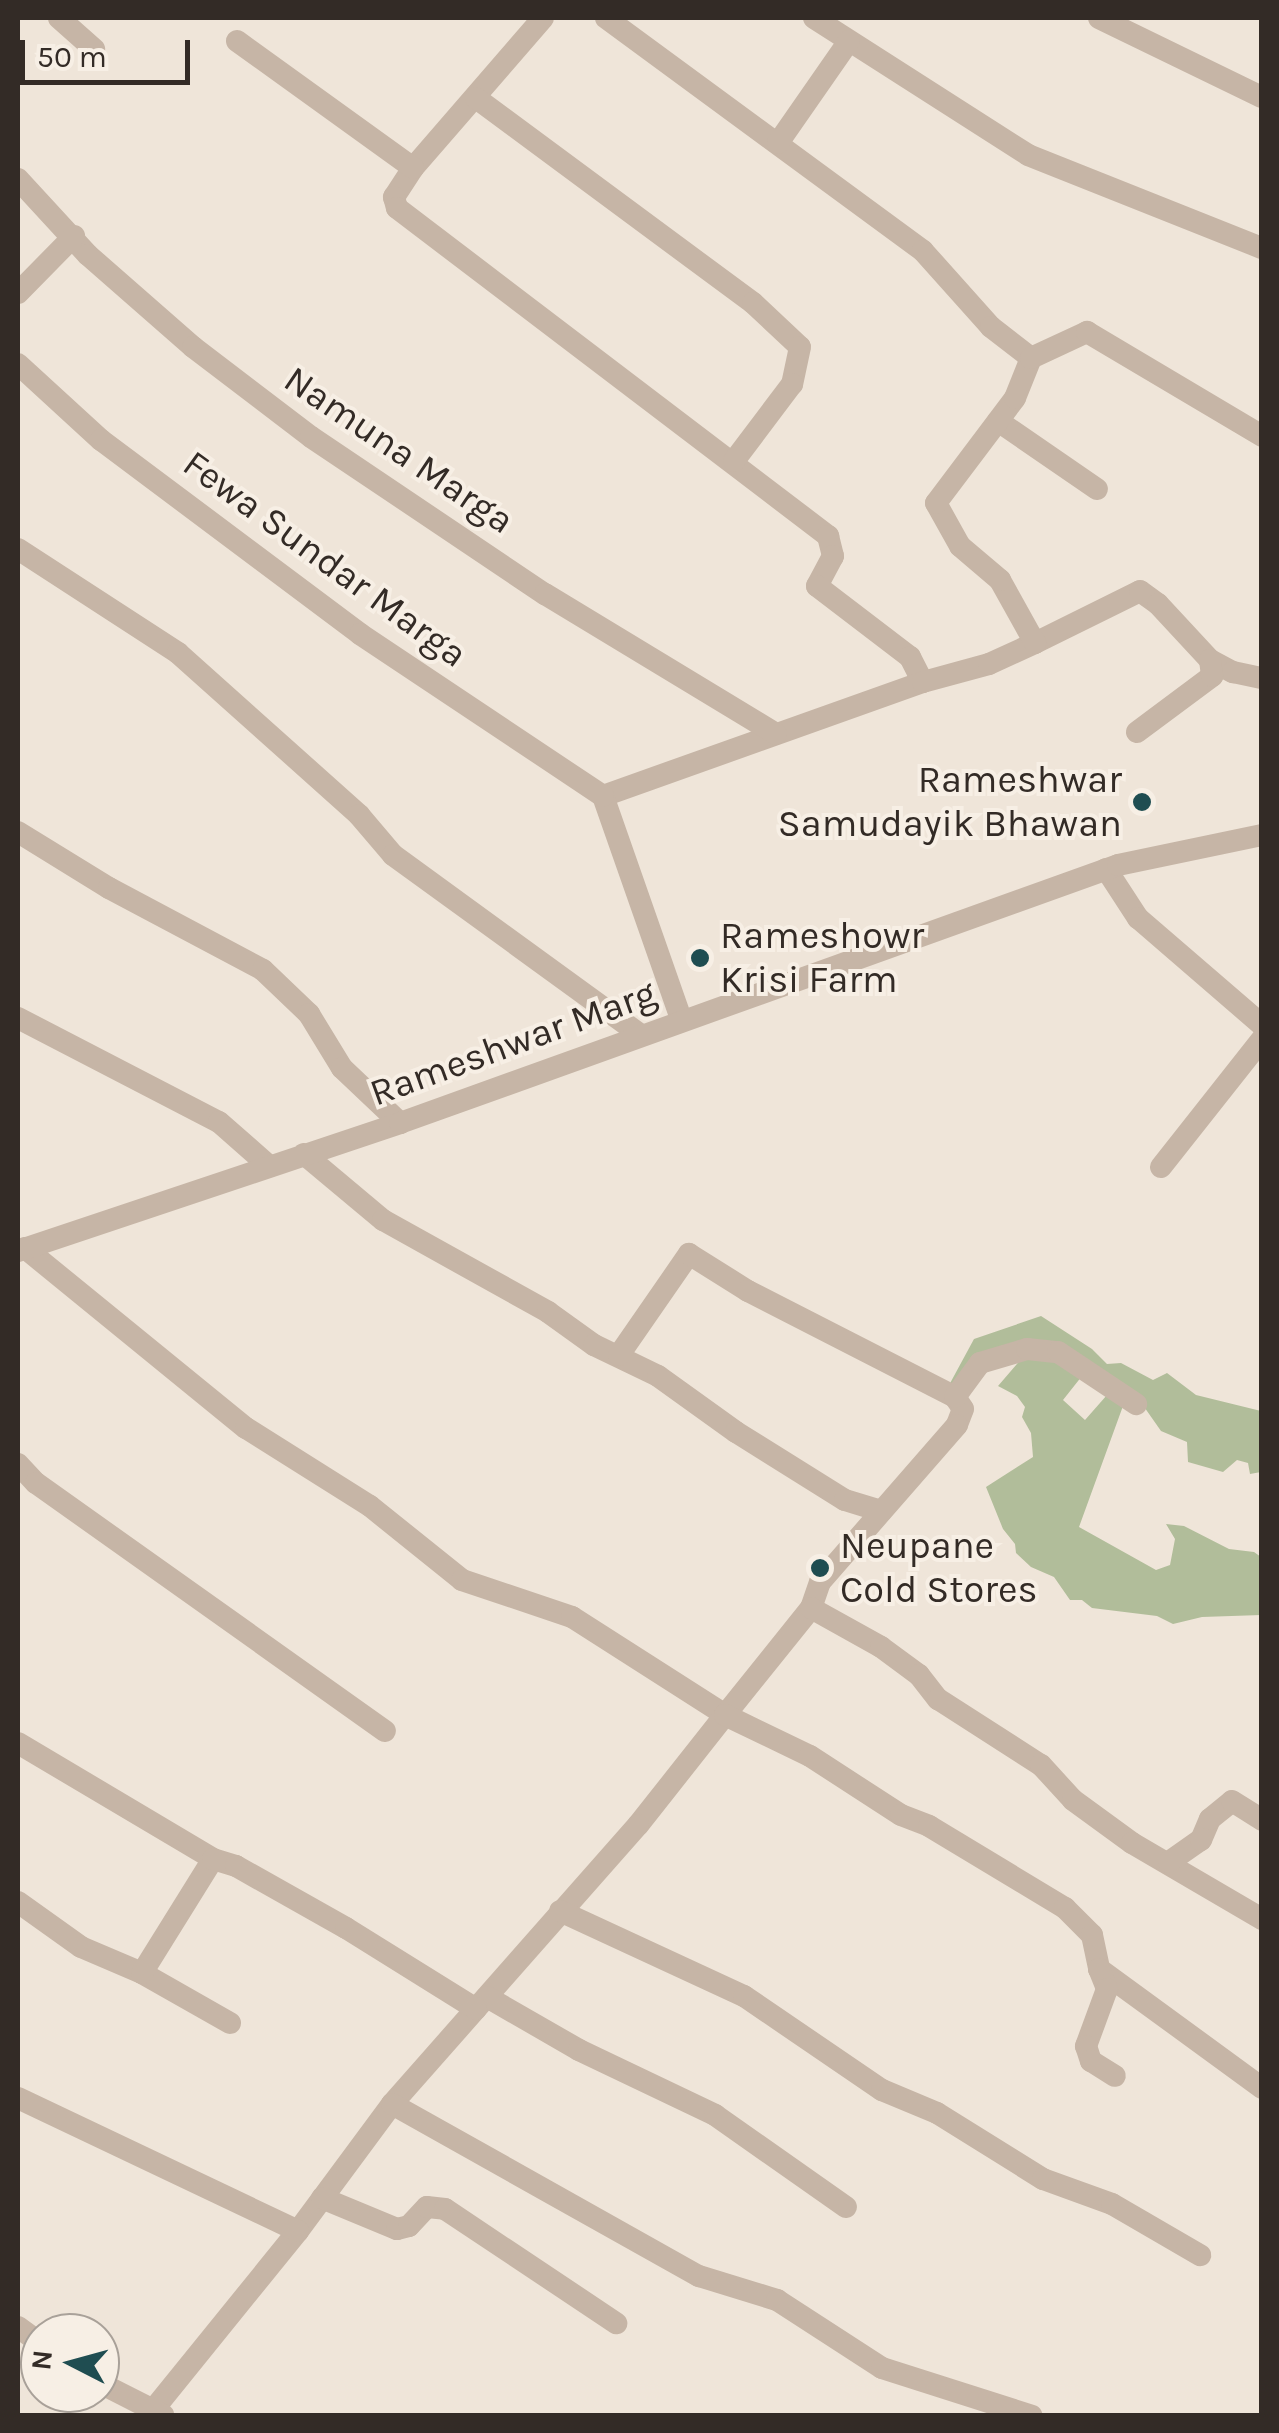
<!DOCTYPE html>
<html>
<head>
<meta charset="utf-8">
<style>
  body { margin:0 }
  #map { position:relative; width:1279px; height:2433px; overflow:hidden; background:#efe5d9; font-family:Karla,sans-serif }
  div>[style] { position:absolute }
  .green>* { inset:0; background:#b1bd9a }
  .minor>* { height:22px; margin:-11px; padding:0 11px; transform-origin:11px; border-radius:11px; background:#c6b5a6 }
  .dots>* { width:28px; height:28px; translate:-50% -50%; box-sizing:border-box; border:5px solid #f7efe5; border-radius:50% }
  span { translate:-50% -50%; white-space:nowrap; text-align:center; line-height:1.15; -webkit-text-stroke:8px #f7efe5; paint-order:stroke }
  .street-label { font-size:38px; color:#332b26 }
  .poi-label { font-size:38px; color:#332b26 }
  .right { translate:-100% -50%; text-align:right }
  .left { translate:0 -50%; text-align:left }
  .frame { position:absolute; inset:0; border:20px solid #332b26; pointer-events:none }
  .north { position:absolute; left:20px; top:2313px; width:100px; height:100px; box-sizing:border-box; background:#f7efe5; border:2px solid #a9a199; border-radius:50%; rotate:276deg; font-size:28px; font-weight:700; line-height:40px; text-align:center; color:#332b26 }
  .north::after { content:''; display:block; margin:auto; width:35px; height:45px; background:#1f4d51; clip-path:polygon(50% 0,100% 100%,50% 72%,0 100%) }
  .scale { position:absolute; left:20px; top:40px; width:170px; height:45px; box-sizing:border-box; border:5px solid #332b26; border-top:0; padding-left:12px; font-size:30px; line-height:35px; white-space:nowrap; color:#332b26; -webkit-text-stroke:8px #f7efe5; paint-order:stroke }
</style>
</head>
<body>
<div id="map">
  <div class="green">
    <div style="clip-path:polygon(1041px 1316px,1092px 1349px,1107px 1364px,1121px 1363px,1153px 1380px,1167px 1373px,1196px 1395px,1261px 1411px,1261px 1472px,1250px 1474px,1248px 1463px,1237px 1460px,1223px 1472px,1188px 1462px,1187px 1442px,1161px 1431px,1140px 1401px,1045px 1342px,948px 1387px,974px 1339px)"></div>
    <div style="clip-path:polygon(1041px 1353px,1082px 1376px,1063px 1400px,1085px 1420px,1107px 1395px,1123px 1406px,1079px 1527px,1156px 1570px,1170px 1565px,1175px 1539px,1166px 1524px,1184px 1526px,1229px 1549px,1254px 1552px,1261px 1557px,1261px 1615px,1202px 1617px,1173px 1624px,1157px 1616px,1092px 1608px,1082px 1600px,1070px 1600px,1054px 1577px,1031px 1567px,1016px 1553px,1015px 1544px,1003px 1529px,986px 1487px,1033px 1457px,1031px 1433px,1022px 1417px,1025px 1407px,1017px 1396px,998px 1386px,1023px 1357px)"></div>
  </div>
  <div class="minor">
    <div style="left:59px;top:18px;width:47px;rotate:41.5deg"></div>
    <div style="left:543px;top:18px;width:198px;rotate:130.9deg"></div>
    <div style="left:413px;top:168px;width:35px;rotate:123deg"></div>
    <div style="left:394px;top:197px;width:11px;rotate:75deg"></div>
    <div style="left:397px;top:208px;width:542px;rotate:37.27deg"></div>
    <div style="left:828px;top:536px;width:21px;rotate:76deg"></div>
    <div style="left:833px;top:556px;width:34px;rotate:118deg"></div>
    <div style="left:817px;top:586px;width:117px;rotate:37.4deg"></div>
    <div style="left:910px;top:657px;width:28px;rotate:63deg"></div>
    <div style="left:923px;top:682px;width:340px;rotate:160.4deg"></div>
    <div style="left:603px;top:796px;width:236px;rotate:70.7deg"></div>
    <div style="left:606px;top:18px;width:393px;rotate:36.3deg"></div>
    <div style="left:923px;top:251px;width:102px;rotate:48.2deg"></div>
    <div style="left:991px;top:327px;width:51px;rotate:37.8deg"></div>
    <div style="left:814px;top:18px;width:254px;rotate:32.6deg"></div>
    <div style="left:1028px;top:155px;width:252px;rotate:21.7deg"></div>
    <div style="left:1099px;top:18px;width:181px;rotate:25.9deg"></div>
    <div style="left:237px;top:41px;width:217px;rotate:35.8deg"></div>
    <div style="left:476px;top:98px;width:345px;rotate:36.5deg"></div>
    <div style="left:753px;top:303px;width:64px;rotate:43.1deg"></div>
    <div style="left:800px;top:347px;width:38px;rotate:102deg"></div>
    <div style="left:792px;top:384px;width:96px;rotate:127deg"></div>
    <div style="left:778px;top:143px;width:124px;rotate:-55.2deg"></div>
    <div style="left:18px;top:179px;width:103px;rotate:47.4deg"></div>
    <div style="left:88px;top:255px;width:140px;rotate:41.2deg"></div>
    <div style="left:193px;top:347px;width:148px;rotate:37.3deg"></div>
    <div style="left:311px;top:437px;width:282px;rotate:33.9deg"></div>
    <div style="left:545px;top:594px;width:270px;rotate:31.2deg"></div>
    <div style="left:18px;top:293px;width:80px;rotate:-45.5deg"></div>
    <div style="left:18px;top:364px;width:113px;rotate:42.5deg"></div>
    <div style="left:101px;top:440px;width:324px;rotate:36.8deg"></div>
    <div style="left:360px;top:634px;width:292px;rotate:33.7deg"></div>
    <div style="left:998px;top:421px;width:120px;rotate:34.5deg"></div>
    <div style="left:18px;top:549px;width:191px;rotate:33deg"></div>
    <div style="left:178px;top:653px;width:243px;rotate:41.8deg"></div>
    <div style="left:359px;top:815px;width:52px;rotate:49.6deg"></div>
    <div style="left:393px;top:855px;width:304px;rotate:36deg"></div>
    <div style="left:1035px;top:643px;width:117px;rotate:-26.3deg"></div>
    <div style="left:1140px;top:591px;width:22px;rotate:36deg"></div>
    <div style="left:1158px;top:604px;width:76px;rotate:47.1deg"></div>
    <div style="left:1210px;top:660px;width:26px;rotate:28deg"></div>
    <div style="left:1233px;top:672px;width:30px;rotate:12deg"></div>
    <div style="left:923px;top:682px;width:68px;rotate:-15.3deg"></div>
    <div style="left:989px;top:664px;width:51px;rotate:-24.5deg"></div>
    <div style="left:1035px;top:643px;width:72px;rotate:-119.1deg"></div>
    <div style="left:1000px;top:580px;width:52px;rotate:-139.6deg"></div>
    <div style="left:960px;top:546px;width:49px;rotate:-119.2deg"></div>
    <div style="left:936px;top:503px;width:131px;rotate:-53deg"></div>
    <div style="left:1015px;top:398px;width:43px;rotate:-68.2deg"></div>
    <div style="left:1031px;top:358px;width:62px;rotate:-24.9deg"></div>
    <div style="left:1087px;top:332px;width:204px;rotate:30.7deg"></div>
    <div style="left:1137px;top:732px;width:94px;rotate:-36.7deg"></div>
    <div style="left:1212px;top:676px;width:16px;rotate:-97deg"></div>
    <div style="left:18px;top:832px;width:107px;rotate:31.6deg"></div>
    <div style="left:109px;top:888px;width:174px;rotate:28deg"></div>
    <div style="left:263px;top:970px;width:64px;rotate:43.7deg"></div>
    <div style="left:309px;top:1014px;width:63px;rotate:58.6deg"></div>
    <div style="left:342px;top:1068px;width:80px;rotate:43.5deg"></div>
    <div style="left:1106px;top:869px;width:59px;rotate:56.9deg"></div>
    <div style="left:1138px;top:918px;width:164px;rotate:40.8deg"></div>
    <div style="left:18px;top:1018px;width:226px;rotate:27.4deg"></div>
    <div style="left:219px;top:1122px;width:67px;rotate:41.3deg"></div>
    <div style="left:304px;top:1154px;width:103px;rotate:39.9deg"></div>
    <div style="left:383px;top:1220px;width:189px;rotate:29.1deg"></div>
    <div style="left:548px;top:1312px;width:57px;rotate:35.7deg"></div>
    <div style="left:594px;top:1345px;width:71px;rotate:25.8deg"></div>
    <div style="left:658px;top:1376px;width:96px;rotate:35.7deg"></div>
    <div style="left:736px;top:1432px;width:128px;rotate:32deg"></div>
    <div style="left:845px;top:1500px;width:38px;rotate:17deg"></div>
    <div style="left:1161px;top:1167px;width:163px;rotate:-51.7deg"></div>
    <div style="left:25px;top:1248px;width:285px;rotate:39.2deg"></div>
    <div style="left:246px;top:1428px;width:146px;rotate:32.2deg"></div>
    <div style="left:370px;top:1506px;width:118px;rotate:38.8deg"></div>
    <div style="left:462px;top:1580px;width:116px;rotate:18.6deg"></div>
    <div style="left:572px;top:1617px;width:182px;rotate:32.6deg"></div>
    <div style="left:725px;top:1715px;width:140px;rotate:128.3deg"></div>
    <div style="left:638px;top:1825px;width:372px;rotate:131.4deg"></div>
    <div style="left:392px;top:2104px;width:158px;rotate:126.5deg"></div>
    <div style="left:298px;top:2231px;width:238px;rotate:129deg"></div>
    <div style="left:18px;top:1251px;width:403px;rotate:-18.5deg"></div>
    <div style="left:400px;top:1123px;width:763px;rotate:-19.76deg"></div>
    <div style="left:1118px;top:865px;width:147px;rotate:-11.8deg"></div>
    <div style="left:619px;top:1355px;width:123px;rotate:-55.3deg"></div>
    <div style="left:689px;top:1254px;width:70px;rotate:32.1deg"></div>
    <div style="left:748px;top:1291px;width:233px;rotate:27.1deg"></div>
    <div style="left:955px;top:1397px;width:14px;rotate:56deg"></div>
    <div style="left:963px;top:1409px;width:17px;rotate:111deg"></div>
    <div style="left:957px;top:1425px;width:208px;rotate:131.1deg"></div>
    <div style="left:820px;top:1582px;width:28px;rotate:109deg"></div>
    <div style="left:811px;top:1608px;width:137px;rotate:128.8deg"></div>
    <div style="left:725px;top:1715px;width:94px;rotate:25.8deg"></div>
    <div style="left:810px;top:1756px;width:108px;rotate:33deg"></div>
    <div style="left:901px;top:1815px;width:30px;rotate:21deg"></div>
    <div style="left:929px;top:1826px;width:159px;rotate:31.1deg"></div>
    <div style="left:1065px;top:1908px;width:38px;rotate:45deg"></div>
    <div style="left:1092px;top:1935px;width:35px;rotate:78deg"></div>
    <div style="left:1099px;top:1969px;width:202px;rotate:36.1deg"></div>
    <div style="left:955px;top:1397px;width:42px;rotate:-53.7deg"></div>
    <div style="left:980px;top:1363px;width:49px;rotate:-16.6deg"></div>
    <div style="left:1027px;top:1349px;width:31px;rotate:6deg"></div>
    <div style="left:1058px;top:1352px;width:94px;rotate:33.7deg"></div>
    <div style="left:18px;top:1464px;width:26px;rotate:47deg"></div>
    <div style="left:36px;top:1483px;width:428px;rotate:35.4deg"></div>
    <div style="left:811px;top:1608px;width:80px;rotate:29.1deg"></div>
    <div style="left:881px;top:1647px;width:47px;rotate:36.4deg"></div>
    <div style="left:919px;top:1675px;width:31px;rotate:52deg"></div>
    <div style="left:938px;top:1699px;width:122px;rotate:32.7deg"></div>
    <div style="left:1041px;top:1765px;width:47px;rotate:47.6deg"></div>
    <div style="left:1073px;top:1800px;width:73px;rotate:36.1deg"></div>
    <div style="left:1132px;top:1843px;width:151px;rotate:30.3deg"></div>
    <div style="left:18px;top:1743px;width:227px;rotate:30.7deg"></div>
    <div style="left:1169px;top:1862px;width:39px;rotate:-35deg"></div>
    <div style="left:1201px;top:1840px;width:23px;rotate:-67deg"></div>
    <div style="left:1210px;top:1819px;width:28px;rotate:-39deg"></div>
    <div style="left:1232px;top:1801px;width:36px;rotate:32deg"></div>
    <div style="left:18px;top:1902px;width:77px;rotate:35.5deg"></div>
    <div style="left:81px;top:1947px;width:66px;rotate:23.1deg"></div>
    <div style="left:560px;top:1911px;width:203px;rotate:24.8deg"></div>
    <div style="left:744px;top:1996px;width:167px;rotate:34.3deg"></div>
    <div style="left:882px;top:2090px;width:60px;rotate:22.7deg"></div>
    <div style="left:937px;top:2113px;width:125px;rotate:31.9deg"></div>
    <div style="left:1043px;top:2179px;width:73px;rotate:19.9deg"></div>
    <div style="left:1112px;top:2204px;width:102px;rotate:30.1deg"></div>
    <div style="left:1099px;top:1969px;width:22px;rotate:68deg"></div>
    <div style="left:1107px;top:1989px;width:61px;rotate:110.2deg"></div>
    <div style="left:1086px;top:2046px;width:16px;rotate:72deg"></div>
    <div style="left:1091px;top:2061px;width:28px;rotate:32deg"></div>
    <div style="left:487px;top:1997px;width:106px;rotate:29.9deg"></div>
    <div style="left:579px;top:2050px;width:151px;rotate:25.5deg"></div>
    <div style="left:715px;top:2115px;width:160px;rotate:35.1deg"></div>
    <div style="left:230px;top:2023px;width:101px;rotate:-150.4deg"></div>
    <div style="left:142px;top:1973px;width:134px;rotate:-58.1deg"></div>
    <div style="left:213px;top:1859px;width:24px;rotate:17deg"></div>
    <div style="left:236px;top:1866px;width:126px;rotate:29.4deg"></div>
    <div style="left:346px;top:1928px;width:153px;rotate:31.9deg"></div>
    <div style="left:18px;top:2098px;width:310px;rotate:25.4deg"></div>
    <div style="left:392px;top:2104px;width:352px;rotate:29.3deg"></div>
    <div style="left:699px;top:2276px;width:82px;rotate:17.1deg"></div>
    <div style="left:777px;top:2300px;width:125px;rotate:32.9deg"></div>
    <div style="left:882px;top:2368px;width:157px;rotate:17.7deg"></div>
    <div style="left:322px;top:2198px;width:81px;rotate:22.5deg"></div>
    <div style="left:397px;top:2229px;width:12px;rotate:-14deg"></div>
    <div style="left:409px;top:2226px;width:26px;rotate:-47deg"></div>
    <div style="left:427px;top:2207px;width:18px;rotate:6deg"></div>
    <div style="left:445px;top:2209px;width:206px;rotate:33.7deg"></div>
    <div style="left:18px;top:2327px;width:27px;rotate:36deg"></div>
    <div style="left:100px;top:2383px;width:71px;rotate:26.9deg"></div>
  </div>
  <div class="dots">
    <div style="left:1142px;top:802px;background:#1f4d51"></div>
    <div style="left:700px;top:958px;background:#1f4d51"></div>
    <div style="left:820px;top:1568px;background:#1f4d51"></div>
  </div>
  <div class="street-label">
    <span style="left:399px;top:450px;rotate:34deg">Namuna Marga</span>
    <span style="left:325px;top:559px;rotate:36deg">Fewa Sundar Marga</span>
    <span style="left:513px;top:1043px;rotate:-20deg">Rameshwar Marg</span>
  </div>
  <div class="poi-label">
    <span class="right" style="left:1122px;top:802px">Rameshwar<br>Samudayik Bhawan</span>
    <span class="left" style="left:720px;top:958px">Rameshowr<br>Krisi Farm</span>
    <span class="left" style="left:840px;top:1568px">Neupane<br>Cold Stores</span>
  </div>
  <div class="frame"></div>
  <div class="north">N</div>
  <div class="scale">50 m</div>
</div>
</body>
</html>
